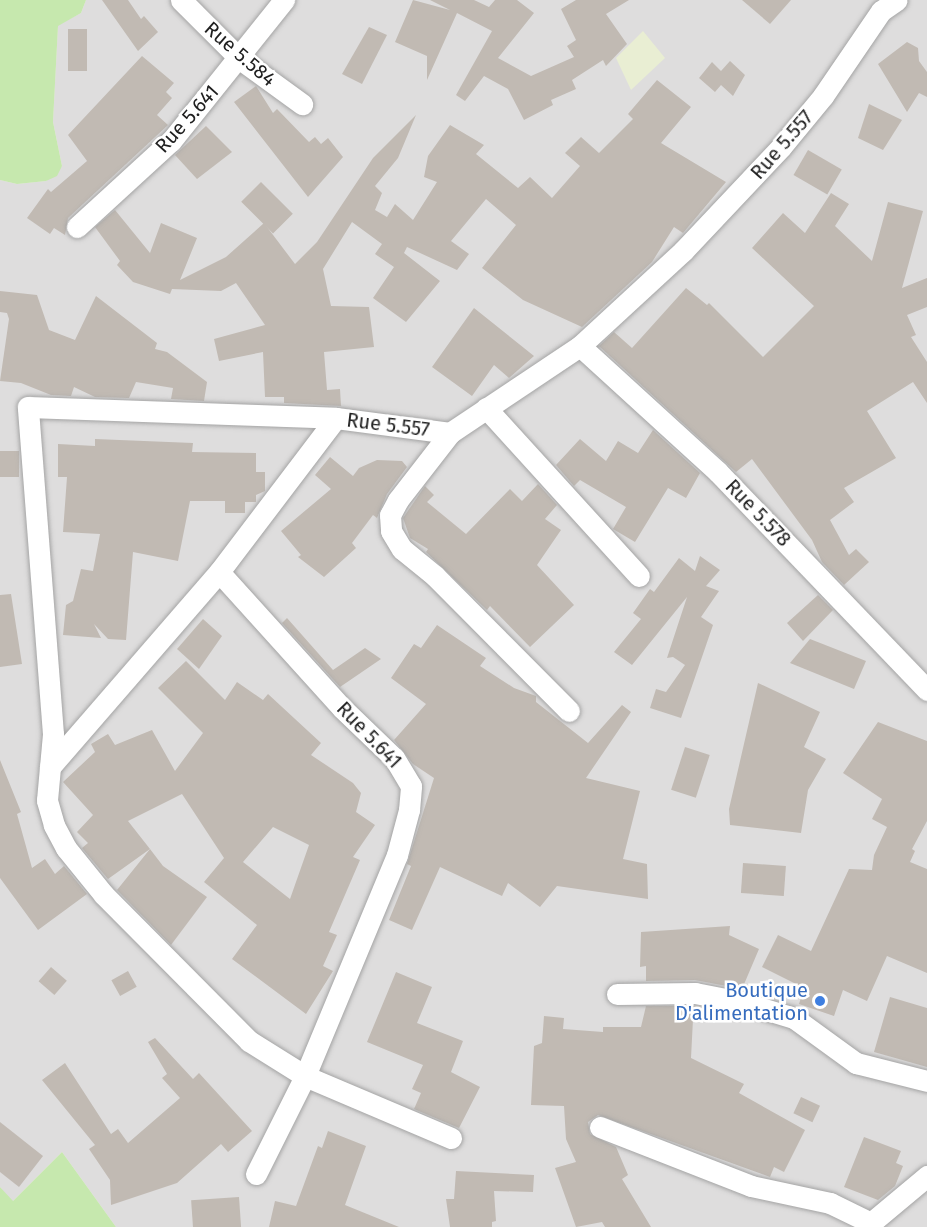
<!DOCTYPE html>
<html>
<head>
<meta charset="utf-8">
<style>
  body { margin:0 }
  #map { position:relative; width:927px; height:1227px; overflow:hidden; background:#f0eee6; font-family:"Fira Sans",sans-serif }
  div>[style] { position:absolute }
  .residential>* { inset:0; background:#dedddd }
  .farmland>* { inset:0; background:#e9eed3 }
  .grass>* { inset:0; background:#c6e8ae }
  .building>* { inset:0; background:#c1bab3; transform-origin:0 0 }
  .roads { filter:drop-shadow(0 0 2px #a4a4a4) drop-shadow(0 0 2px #a4a4a4) }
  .street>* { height:21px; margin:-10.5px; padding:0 10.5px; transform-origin:10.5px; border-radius:10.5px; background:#fff }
  .dots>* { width:16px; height:16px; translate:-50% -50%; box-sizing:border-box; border:3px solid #fff; border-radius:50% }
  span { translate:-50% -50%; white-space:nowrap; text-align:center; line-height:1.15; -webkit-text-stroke:5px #fff; paint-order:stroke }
  .street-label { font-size:20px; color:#202020 }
  .shop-label { font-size:20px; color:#366cbe }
  .right { translate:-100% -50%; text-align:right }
</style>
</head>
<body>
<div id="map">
  <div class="residential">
    <div style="clip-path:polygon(86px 0,927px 0,927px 1227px,116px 1227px,62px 1152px,12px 1202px,0 1187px,0 180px,17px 184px,46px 181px,62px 166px,53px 122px,58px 25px,81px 13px)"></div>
  </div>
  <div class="farmland">
    <div style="clip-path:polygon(643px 31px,665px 58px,631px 90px,616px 58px)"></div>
  </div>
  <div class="grass">
    <div style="clip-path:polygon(0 0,86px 0,81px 13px,58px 26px,53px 122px,62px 166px,57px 176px,46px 181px,17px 184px,0 180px)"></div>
    <div style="clip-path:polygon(62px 1152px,116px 1227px,0 1227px,0 1187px,13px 1201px)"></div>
  </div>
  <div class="building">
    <div style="clip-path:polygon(102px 0,128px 0,141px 19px,144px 16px,158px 32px,138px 51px)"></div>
    <div style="clip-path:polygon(413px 0,450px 10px,430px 0,474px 0,489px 7px,495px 0,517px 0,534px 13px,498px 58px,531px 76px,574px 57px,567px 46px,576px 40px,561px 9px,576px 0,629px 0,606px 14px,627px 44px,606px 66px,603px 60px,572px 80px,576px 89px,551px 100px,553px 105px,524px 120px,508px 89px,484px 76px,465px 101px,456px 95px,492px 31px,457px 13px,427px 80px,427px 56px,395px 42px)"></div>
    <div style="clip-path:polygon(742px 0,791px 0,770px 24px)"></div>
    <div style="clip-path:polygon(369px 27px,387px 35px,362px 84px,342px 74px)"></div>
    <div style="left:68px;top:29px;width:19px;height:42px"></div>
    <div style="clip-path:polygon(907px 42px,918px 48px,919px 61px,927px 72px,927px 97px,919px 93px,907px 112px,878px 64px)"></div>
    <div style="clip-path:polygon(142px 56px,174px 83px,166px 92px,172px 98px,157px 115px,168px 125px,68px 218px,65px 235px,54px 228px,50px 234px,27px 218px,48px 189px,51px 192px,87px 161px,68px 135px)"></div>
    <div style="clip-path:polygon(730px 61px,745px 75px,733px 96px,721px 85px,715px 92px,699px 78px,712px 62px,721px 71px)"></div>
    <div style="clip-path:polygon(657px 80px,691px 107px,661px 143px,726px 182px,683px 233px,674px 227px,652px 262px,582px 327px,523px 300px,482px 268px,516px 225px,486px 199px,451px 241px,469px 254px,457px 270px,407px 247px,404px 253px,440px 281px,406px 322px,373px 298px,394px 267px,375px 254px,382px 244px,352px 222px,323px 269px,331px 306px,369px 307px,374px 347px,324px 352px,327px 390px,340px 389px,341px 406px,284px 403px,284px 397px,265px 397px,263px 352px,219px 361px,214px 339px,265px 325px,236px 283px,221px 291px,172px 289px,170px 294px,133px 282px,117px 265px,120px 261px,95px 227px,115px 210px,150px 253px,161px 223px,197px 238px,180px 280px,226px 257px,264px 223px,295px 264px,317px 242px,373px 158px,416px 115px,398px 158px,375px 186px,382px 193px,375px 210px,387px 217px,395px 204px,413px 220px,437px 182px,424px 177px,428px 156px,450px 125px,484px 145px,476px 154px,518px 188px,530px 177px,552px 198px,580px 166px,565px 153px,581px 137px,599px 153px,633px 119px,628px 114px)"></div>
    <div style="clip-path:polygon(256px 86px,273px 113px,277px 109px,309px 142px,315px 137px,321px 144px,328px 138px,343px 157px,308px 197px,234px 102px)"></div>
    <div style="clip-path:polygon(869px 104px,902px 120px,883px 150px,858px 138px)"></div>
    <div style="clip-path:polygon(206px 126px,232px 152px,197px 179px,175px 155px)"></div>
    <div style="left:808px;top:150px;width:39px;height:29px;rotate:30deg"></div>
    <div style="left:261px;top:182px;width:45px;height:28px;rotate:45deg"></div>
    <div style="clip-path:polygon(831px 193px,849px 204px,835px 226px,872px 261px,888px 202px,923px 211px,902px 288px,927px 278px,927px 307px,907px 315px,916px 335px,911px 337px,927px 362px,927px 403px,913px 382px,867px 411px,896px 458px,844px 488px,854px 502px,830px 520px,849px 555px,856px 549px,869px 562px,844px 585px,822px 562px,812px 540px,752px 459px,736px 472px,599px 346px,614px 332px,632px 348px,686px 288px,707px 305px,709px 303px,763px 357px,814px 306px,752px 248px,783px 213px,805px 233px)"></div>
    <div style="clip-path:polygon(0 291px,37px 295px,49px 330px,75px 340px,96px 296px,157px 343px,155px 349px,167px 352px,207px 382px,204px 401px,171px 399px,173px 388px,136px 382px,129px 398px,95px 397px,74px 387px,71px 396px,51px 395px,21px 383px,0 381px,9px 319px,7px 313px,0 312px)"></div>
    <div style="clip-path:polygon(474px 308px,534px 356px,509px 378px,494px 365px,472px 396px,432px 367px)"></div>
    <div style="clip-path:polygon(653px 430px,700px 473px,686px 498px,668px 488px,635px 542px,613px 529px,626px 507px,580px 480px,574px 486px,556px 465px,580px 439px,606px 461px,618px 441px,638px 453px)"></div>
    <div style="clip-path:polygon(95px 439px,193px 443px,192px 452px,256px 453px,256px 472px,265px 472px,265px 491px,256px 495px,256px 502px,245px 502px,245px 513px,225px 513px,225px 501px,190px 501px,178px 561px,133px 552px,126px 640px,108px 639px,94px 624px,101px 638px,63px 635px,66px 605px,73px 601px,81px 569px,93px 571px,100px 534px,63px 532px,67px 477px,58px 477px,58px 444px,95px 446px)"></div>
    <div style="left:0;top:451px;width:19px;height:26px"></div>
    <div style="clip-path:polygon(330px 457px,353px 476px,359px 468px,377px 460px,402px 461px,407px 467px,387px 494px,377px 518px,373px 515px,352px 543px,356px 548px,324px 577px,298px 557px,301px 555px,281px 531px,331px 489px,315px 475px)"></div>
    <div style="clip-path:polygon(538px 484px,557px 505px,545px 519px,561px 530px,537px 565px,574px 605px,530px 647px,490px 606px,487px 610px,426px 552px,428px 549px,410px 538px,403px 518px,425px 486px,434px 495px,427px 502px,466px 534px,510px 489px,522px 501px)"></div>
    <div style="clip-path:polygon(700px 556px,720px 570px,706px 586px,719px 591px,701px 617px,713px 625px,681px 718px,650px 708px,656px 689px,666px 692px,685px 665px,673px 657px,667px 658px,687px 597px,632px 665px,614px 652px,641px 619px,633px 613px,650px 589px,654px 592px,679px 558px,695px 571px)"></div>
    <div style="clip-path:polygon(11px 594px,22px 664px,0 667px,0 595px)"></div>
    <div style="clip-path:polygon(818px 595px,833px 610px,803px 641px,787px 623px)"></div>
    <div style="clip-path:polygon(287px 618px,333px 670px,365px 648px,381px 659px,340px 687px,282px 623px)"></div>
    <div style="clip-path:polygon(203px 619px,222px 636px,199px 669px,177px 649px)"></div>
    <div style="clip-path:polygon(437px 625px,486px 658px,480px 666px,514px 688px,536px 696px,536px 702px,588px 743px,622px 705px,631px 712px,586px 778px,640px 791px,623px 859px,647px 864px,648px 899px,557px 886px,540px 907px,508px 883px,502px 896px,440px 867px,412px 930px,389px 920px,411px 866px,407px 864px,434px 778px,413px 764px,394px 740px,426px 704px,391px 678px,414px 644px,421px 648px)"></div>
    <div style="clip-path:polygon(810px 639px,866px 661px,854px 689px,790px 663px)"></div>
    <div style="clip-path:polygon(evenodd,186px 661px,225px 700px,237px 682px,263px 700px,268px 694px,321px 743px,311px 755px,353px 783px,361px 793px,356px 812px,375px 825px,353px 857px,360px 860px,329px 932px,337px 935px,323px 966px,333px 971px,306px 1014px,232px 959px,257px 925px,204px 882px,224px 858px,182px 794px,128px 821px,150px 849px,108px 879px,82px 848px,88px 843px,77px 832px,93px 815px,63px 782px,95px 752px,91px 744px,108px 734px,115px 745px,152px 730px,175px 771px,203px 733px,158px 688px,186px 661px,273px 827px,309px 845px,290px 899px,243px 862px,273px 827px)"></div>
    <div style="clip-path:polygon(758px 683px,820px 712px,804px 747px,826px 759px,808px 790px,801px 833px,730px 825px,729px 809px)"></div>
    <div style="clip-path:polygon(878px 722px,927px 741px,927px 821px,912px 849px,915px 851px,910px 862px,927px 869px,927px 973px,887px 956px,867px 1001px,843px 990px,834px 1016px,799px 1004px,804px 988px,762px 967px,778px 935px,811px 951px,849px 869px,872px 870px,874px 855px,887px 827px,872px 819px,882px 799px,843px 773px)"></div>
    <div style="left:685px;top:747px;width:26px;height:45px;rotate:18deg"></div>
    <div style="clip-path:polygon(0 760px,21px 812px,17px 814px,32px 868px,45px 859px,55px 874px,64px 866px,87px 894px,38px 930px,0 878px)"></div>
    <div style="clip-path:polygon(150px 849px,163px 866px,207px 897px,171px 945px,117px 890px)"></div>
    <div style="left:743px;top:863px;width:43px;height:30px;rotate:4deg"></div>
    <div style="clip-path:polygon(730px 926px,729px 935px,759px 949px,742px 989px,695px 980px,646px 981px,646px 966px,640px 967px,641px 932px)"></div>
    <div style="left:51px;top:967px;width:21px;height:19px;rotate:41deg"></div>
    <div style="left:128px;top:971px;width:18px;height:19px;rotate:61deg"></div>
    <div style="clip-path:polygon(396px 972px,432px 987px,417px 1023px,463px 1041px,451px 1072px,480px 1087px,459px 1128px,414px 1109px,421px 1093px,412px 1089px,423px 1065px,367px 1042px)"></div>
    <div style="clip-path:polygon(890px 997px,927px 1008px,927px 1067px,874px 1052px)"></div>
    <div style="clip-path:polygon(646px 1006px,698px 1006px,693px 1019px,691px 1058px,744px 1084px,739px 1093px,805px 1130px,784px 1172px,774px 1167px,770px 1177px,598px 1115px,588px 1122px,590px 1134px,616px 1147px,628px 1175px,622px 1179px,651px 1227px,605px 1227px,602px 1222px,576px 1227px,555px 1168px,576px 1162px,566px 1139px,564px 1106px,531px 1105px,534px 1046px,542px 1043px,544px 1016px,564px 1018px,563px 1029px,603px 1032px,603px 1027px,641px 1027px)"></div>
    <div style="clip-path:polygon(155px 1038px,193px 1079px,199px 1073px,252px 1131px,228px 1152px,221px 1144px,177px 1183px,111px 1205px,110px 1180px,89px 1149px,95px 1145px,42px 1080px,65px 1063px,111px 1134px,118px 1129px,128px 1143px,180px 1098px,162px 1078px,167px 1074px,148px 1042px)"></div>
    <div style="left:801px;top:1097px;width:21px;height:18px;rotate:25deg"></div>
    <div style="clip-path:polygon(0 1122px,43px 1156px,19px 1187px,0 1172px)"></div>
    <div style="clip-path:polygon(328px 1131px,366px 1146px,345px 1205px,399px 1227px,269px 1227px,275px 1201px,296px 1206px,318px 1146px,322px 1148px)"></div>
    <div style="clip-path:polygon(864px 1137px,901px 1151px,896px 1163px,903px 1166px,895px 1186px,878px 1200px,844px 1187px)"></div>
    <div style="clip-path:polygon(456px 1171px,534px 1175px,533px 1192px,494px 1191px,496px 1221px,492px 1222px,492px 1227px,450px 1227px,446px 1199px,454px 1199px)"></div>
    <div style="left:239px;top:1197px;width:30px;height:48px;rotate:86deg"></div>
  </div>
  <div class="roads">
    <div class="street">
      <div style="left:181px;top:0;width:83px;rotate:45deg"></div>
      <div style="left:240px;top:59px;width:77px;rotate:36deg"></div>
      <div style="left:77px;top:227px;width:127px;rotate:-42.5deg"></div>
      <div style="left:171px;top:141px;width:181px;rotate:-51.3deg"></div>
      <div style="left:580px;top:346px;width:187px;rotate:42.4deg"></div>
      <div style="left:718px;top:472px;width:302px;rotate:46.2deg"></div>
      <div style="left:486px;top:408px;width:227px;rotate:47.7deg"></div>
      <div style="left:450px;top:433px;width:85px;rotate:127.8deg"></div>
      <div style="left:398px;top:500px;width:17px;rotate:118deg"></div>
      <div style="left:390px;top:515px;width:16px;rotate:86deg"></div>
      <div style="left:391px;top:531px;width:21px;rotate:59deg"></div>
      <div style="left:402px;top:549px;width:43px;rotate:39.3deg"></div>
      <div style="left:435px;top:576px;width:190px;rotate:45.2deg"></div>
      <div style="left:50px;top:767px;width:258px;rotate:-49.1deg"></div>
      <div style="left:617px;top:994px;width:78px;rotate:-0.7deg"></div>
      <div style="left:695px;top:993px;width:47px;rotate:11.1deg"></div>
      <div style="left:741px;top:1002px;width:55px;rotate:16.8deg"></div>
      <div style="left:794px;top:1018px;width:77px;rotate:36deg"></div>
      <div style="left:856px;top:1063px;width:73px;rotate:14.2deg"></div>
      <div style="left:600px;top:1127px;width:162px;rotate:21.3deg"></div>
      <div style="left:751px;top:1186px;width:81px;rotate:12.1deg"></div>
      <div style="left:830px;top:1203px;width:46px;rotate:26deg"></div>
      <div style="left:451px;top:1138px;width:159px;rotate:-157deg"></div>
      <div style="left:305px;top:1076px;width:66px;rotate:-148deg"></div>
      <div style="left:249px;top:1041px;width:206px;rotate:-134.8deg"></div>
      <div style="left:104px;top:895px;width:60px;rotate:-129deg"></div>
      <div style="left:66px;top:848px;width:26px;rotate:-118deg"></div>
      <div style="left:54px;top:825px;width:26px;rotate:-106deg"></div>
      <div style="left:47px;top:800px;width:66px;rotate:-84.8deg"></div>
      <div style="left:53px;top:734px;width:328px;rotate:-94.4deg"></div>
      <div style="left:28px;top:407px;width:308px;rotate:2deg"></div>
      <div style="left:336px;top:418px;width:115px;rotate:7.5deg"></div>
      <div style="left:450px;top:433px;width:156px;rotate:-33.8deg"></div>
      <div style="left:580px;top:346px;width:140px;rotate:-42.7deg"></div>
      <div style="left:683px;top:251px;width:143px;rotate:-46.7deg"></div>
      <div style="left:781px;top:147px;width:66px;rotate:-50.5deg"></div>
      <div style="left:823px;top:96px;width:103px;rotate:-55.7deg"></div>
      <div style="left:881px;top:11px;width:19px;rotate:-35deg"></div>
      <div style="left:256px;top:1174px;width:110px;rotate:-63.4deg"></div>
      <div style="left:305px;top:1076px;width:239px;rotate:-67.4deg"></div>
      <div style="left:397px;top:855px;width:47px;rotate:-75.1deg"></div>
      <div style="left:409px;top:810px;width:24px;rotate:-85deg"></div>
      <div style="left:411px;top:786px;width:33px;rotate:-121deg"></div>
      <div style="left:394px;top:758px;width:72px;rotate:-136.1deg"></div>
      <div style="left:342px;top:708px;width:183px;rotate:-132.1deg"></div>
      <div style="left:219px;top:572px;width:193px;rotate:-52.8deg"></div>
      <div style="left:866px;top:1227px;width:80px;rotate:-39.9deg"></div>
    </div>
  </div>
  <div class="dots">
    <div style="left:820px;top:1001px;background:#3f7fe0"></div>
  </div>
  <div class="street-label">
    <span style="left:240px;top:54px;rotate:41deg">Rue 5.584</span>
    <span style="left:187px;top:119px;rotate:-48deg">Rue 5.641</span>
    <span style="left:782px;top:145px;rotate:-49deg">Rue 5.557</span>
    <span style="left:388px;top:425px;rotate:7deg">Rue 5.557</span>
    <span style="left:758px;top:513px;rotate:46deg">Rue 5.578</span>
    <span style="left:369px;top:735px;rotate:46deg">Rue 5.641</span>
  </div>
  <div class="shop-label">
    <span class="right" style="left:808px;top:1002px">Boutique<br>D'alimentation</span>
  </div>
</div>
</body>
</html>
